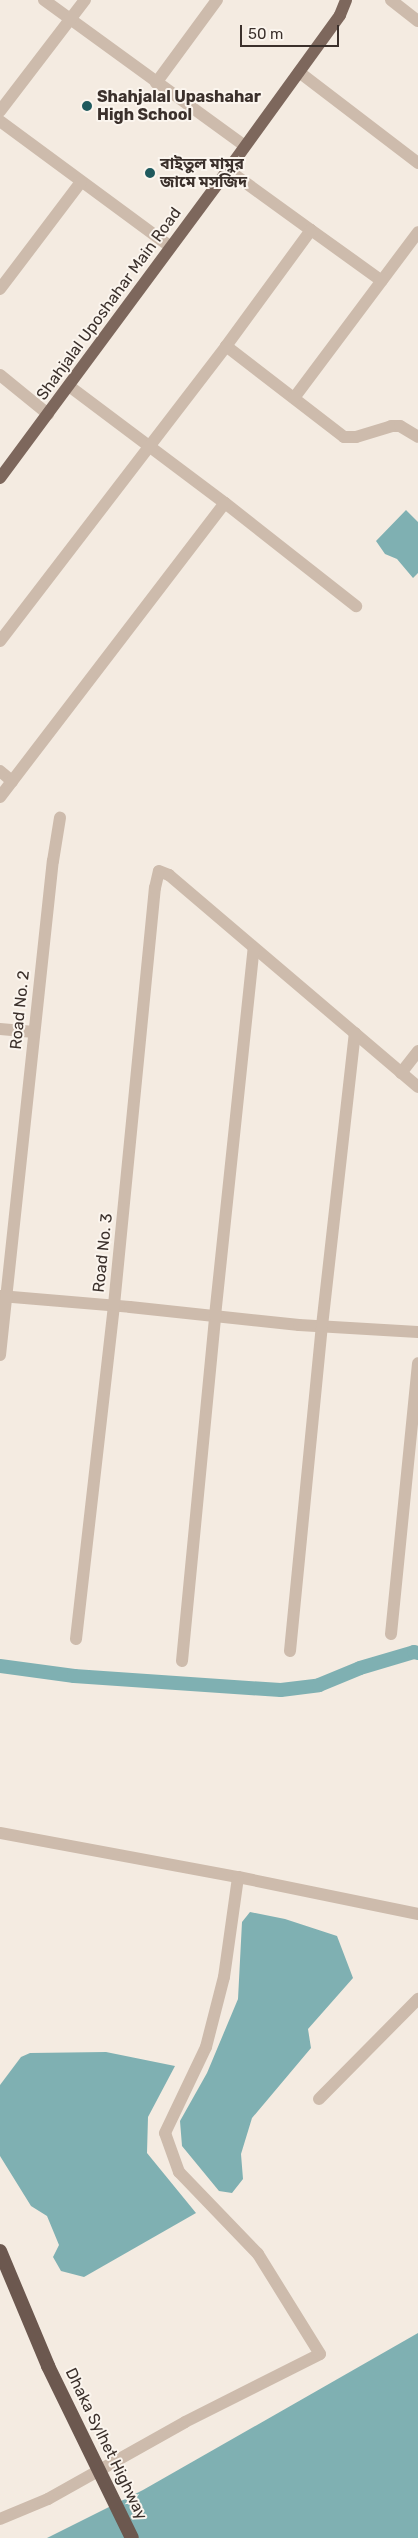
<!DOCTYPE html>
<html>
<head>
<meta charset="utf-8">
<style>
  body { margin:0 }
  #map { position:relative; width:418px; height:2538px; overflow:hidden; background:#f4ebe1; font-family:Rubik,"Noto Sans Bengali",sans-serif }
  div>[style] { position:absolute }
  .water>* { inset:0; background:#7fb0b2 }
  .canal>* { height:14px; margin:-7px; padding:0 7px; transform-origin:7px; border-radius:7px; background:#7fb0b2 }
  .minor>* { height:12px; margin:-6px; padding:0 6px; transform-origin:6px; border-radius:6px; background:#cdbbac }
  .primary>* { height:12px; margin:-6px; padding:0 6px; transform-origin:6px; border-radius:6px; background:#7d675c }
  .trunk>* { height:14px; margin:-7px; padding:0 7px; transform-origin:7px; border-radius:7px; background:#6c584f }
  .trunk-bridge>* { height:14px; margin:-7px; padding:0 7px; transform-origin:7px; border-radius:7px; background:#6c584f }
  .dots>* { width:14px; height:14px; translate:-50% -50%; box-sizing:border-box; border:2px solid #fbf5ee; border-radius:50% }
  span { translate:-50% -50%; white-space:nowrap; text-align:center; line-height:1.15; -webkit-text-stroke:4px #fbf5ee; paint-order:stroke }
  .poi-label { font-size:16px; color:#3b302b; font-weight:700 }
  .left { translate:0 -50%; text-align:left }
  .street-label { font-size:16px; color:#3b302b }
  .scale { position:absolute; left:240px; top:25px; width:99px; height:22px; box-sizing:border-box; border:2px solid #3b302b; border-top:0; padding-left:6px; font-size:15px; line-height:18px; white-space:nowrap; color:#3b302b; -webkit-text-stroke:4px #fbf5ee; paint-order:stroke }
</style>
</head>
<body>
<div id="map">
  <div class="water">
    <div style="clip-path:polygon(406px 510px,418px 522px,418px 573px,413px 578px,397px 559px,385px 554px,376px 541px)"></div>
    <div style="clip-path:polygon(250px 1912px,285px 1919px,337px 1936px,353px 1978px,308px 2029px,311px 2048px,252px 2118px,241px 2154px,243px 2179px,232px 2193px,219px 2191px,182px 2146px,180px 2121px,207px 2073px,238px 1999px,242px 1922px)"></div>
    <div style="clip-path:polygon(106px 2052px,175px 2066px,148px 2117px,147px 2153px,196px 2213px,84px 2277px,61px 2271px,53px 2257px,59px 2245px,47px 2216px,31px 2206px,0 2156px,0 2085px,21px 2057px,30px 2053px)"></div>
    <div style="clip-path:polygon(418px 2333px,418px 2538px,47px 2538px,143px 2490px)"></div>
  </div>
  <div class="canal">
    <div style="left:0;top:1666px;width:75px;rotate:7.7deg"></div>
    <div style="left:74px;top:1676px;width:207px;rotate:3.9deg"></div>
    <div style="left:281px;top:1690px;width:38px;rotate:-7deg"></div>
    <div style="left:319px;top:1685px;width:44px;rotate:-22.5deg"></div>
    <div style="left:360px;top:1668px;width:56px;rotate:-16.5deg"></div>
    <div style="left:414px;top:1652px;width:4px;rotate:14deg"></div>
  </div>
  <div class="minor">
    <div style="left:44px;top:0;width:248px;rotate:36deg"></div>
    <div style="left:391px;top:0;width:34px;rotate:38deg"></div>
    <div style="left:299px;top:72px;width:150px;rotate:37.4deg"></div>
    <div style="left:156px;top:83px;width:103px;rotate:-53.7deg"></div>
    <div style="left:0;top:111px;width:140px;rotate:-52.6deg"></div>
    <div style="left:0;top:121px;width:212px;rotate:36.4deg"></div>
    <div style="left:228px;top:170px;width:102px;rotate:35.9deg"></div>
    <div style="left:311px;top:230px;width:144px;rotate:126.2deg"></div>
    <div style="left:226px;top:346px;width:149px;rotate:37.6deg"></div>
    <div style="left:344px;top:437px;width:12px"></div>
    <div style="left:356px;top:437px;width:37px;rotate:-17deg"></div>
    <div style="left:391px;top:426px;width:9px"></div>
    <div style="left:400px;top:426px;width:21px;rotate:31deg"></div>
    <div style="left:311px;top:230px;width:87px;rotate:35.7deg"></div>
    <div style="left:0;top:289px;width:134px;rotate:-52.9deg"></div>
    <div style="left:0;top:375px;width:62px;rotate:39.1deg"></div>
    <div style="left:69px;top:386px;width:195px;rotate:36.9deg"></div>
    <div style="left:225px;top:503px;width:167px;rotate:38.2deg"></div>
    <div style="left:294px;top:398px;width:207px;rotate:-53.2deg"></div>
    <div style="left:0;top:641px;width:372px;rotate:-52.5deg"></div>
    <div style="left:0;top:771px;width:16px;rotate:40deg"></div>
    <div style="left:0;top:797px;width:370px;rotate:-52.6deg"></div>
    <div style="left:0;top:1029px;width:34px;rotate:5deg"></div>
    <div style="left:401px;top:1073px;width:28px;rotate:-52deg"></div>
    <div style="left:0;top:1296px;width:130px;rotate:4.8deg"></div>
    <div style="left:130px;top:1307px;width:170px;rotate:6.1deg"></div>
    <div style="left:299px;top:1325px;width:119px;rotate:3.4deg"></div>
    <div style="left:0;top:1355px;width:497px;rotate:-83.9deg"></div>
    <div style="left:53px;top:861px;width:44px;rotate:-80.8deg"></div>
    <div style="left:391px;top:1634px;width:272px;rotate:-84.3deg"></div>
    <div style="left:76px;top:1639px;width:336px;rotate:-83.5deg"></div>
    <div style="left:114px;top:1305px;width:419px;rotate:-84.4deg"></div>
    <div style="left:155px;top:888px;width:17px;rotate:-77deg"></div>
    <div style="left:159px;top:871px;width:11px;rotate:22deg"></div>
    <div style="left:169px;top:875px;width:327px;rotate:40.4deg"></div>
    <div style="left:290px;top:1651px;width:327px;rotate:-84.4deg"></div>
    <div style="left:322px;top:1326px;width:295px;rotate:-83.6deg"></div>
    <div style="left:182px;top:1661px;width:347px;rotate:-84.5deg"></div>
    <div style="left:215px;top:1316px;width:370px;rotate:-84deg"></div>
    <div style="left:0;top:1833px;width:242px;rotate:10.5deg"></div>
    <div style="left:238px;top:1877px;width:184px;rotate:11.6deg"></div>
    <div style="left:319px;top:2099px;width:141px;rotate:-45.3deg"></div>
    <div style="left:0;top:2519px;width:52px;rotate:-22.6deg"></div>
    <div style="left:48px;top:2499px;width:157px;rotate:-29.3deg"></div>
    <div style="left:185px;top:2422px;width:151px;rotate:-26.7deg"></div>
    <div style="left:320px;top:2354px;width:118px;rotate:-121.8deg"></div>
    <div style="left:258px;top:2254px;width:114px;rotate:-133.9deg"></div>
    <div style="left:179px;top:2172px;width:41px;rotate:-109.7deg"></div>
    <div style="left:165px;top:2133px;width:95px;rotate:-64.5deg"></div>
    <div style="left:206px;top:2047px;width:72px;rotate:-75.6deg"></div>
    <div style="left:224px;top:1977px;width:101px;rotate:-82deg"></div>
  </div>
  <div class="primary">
    <div style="left:0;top:478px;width:383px;rotate:-53.5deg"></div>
    <div style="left:228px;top:170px;width:191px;rotate:-54.1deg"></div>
    <div style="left:340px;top:15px;width:16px;rotate:-68deg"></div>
  </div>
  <div class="trunk">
    <div style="left:0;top:2251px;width:125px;rotate:67.3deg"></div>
  </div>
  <div class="trunk-bridge">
    <div style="left:48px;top:2366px;width:191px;rotate:64deg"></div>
  </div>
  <div class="dots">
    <div style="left:87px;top:106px;background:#1f5a5e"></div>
    <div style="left:150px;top:173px;background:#1f5a5e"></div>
  </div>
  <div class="poi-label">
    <span class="left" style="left:97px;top:106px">Shahjalal Upashahar<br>High School</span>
    <span class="left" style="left:160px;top:173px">বাইতুল মামুর<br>জামে মসজিদ</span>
  </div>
  <div class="street-label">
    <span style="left:109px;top:304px;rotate:-54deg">Shahjalal Uposhahar Main Road</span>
    <span style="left:20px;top:1010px;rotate:-84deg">Road No. 2</span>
    <span style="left:103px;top:1253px;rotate:-84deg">Road No. 3</span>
    <span style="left:106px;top:2444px;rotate:64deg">Dhaka Sylhet Highway</span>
  </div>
  <div class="scale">50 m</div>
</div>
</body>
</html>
